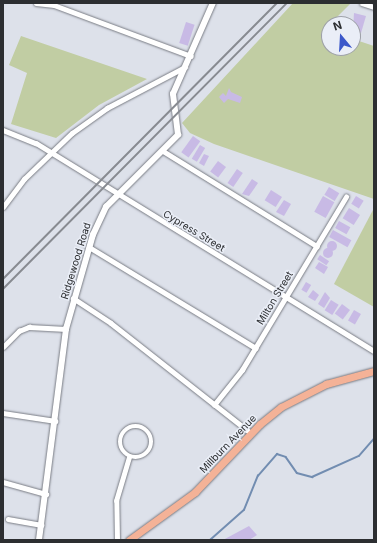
<!DOCTYPE html>
<html>
<head>
<meta charset="utf-8">
<style>
  body { margin:0 }
  #map { position:relative; width:377px; height:543px; overflow:hidden; background:#dde1ea; font-family:Inter,sans-serif }
  div>[style] { position:absolute }
  .green>* { inset:0; background:#c1cda3 }
  .stream>* { height:1.5px; margin:-0.75px; padding:0 0.75px; transform-origin:0.75px; border-radius:0.75px; background:#728db1 }
  .building>* { inset:0; background:#c8bae5; transform-origin:0 0 }
  .round { border-radius:50% }
  .roads { filter:drop-shadow(0 0 1px #797c84) drop-shadow(0 0 1px #797c84) }
  .minor>* { height:4.5px; margin:-2.25px; padding:0 2.25px; transform-origin:2.25px; border-radius:2.25px; background:#fff }
  .minor>.ring { margin:-2.25px; padding:0; box-sizing:content-box; background:none; border:4.5px solid #fff; border-radius:50% }
  .tertiary>* { height:5.5px; margin:-2.75px; padding:0 2.75px; transform-origin:2.75px; border-radius:2.75px; background:#fff }
  .primary>* { height:7px; margin:-3.5px; padding:0 3.5px; transform-origin:3.5px; border-radius:3.5px; background:#f4b297 }
  .rail>* { height:1.5px; margin:-0.75px; padding:0 0.75px; transform-origin:0.75px; border-radius:0.75px; background:#888b91 }
  span { translate:-50% -50%; white-space:nowrap; text-align:center; line-height:1.15; -webkit-text-stroke:3px #eaeef7; paint-order:stroke }
  .street-label { font-size:10px; color:#2c2e31 }
  .frame { position:absolute; inset:0; border:4px solid #2c2e31; pointer-events:none }
  .north { position:absolute; left:321px; top:16px; width:40px; height:40px; box-sizing:border-box; background:#eaeef7; border:1px solid #9ea1a8; border-radius:50%; rotate:342deg; font-size:11px; font-weight:700; line-height:16px; text-align:center; color:#2c2e31 }
  .north::after { content:''; display:block; margin:auto; width:14px; height:18px; background:#3c58ca; clip-path:polygon(50% 0,100% 100%,50% 72%,0 100%) }
</style>
</head>
<body>
<div id="map">
  <div class="green">
    <div style="clip-path:polygon(293px 3px,351px 3px,337px 17px,341px 24px,329px 24px,329px 48px,353px 48px,353px 39px,374px 46px,374px 199px,214px 144px,190px 133px,182px 123px)"></div>
    <div style="clip-path:polygon(21px 36px,147px 79px,99px 105px,56px 138px,11px 124px,27px 73px,9px 65px)"></div>
    <div style="clip-path:polygon(374px 208px,374px 307px,334px 284px)"></div>
  </div>
  <div class="stream">
    <div style="left:210px;top:540px;width:45px;rotate:-41.4deg"></div>
    <div style="left:244px;top:510px;width:37px;rotate:-68deg"></div>
    <div style="left:258px;top:476px;width:29px;rotate:-49deg"></div>
    <div style="left:277px;top:454px;width:9px;rotate:18deg"></div>
    <div style="left:286px;top:457px;width:19px;rotate:55deg"></div>
    <div style="left:297px;top:473px;width:16px;rotate:15deg"></div>
    <div style="left:312px;top:477px;width:51px;rotate:-24.1deg"></div>
    <div style="left:359px;top:456px;width:23px;rotate:-49deg"></div>
  </div>
  <div class="building">
    <div style="clip-path:polygon(354px 13px,366px 16px,361px 33px,353px 31px)"></div>
    <div style="left:186px;top:22px;width:9px;height:22px;rotate:18deg"></div>
    <div style="clip-path:polygon(229px 88px,231px 92px,242px 97px,240px 103px,228px 99px,224px 103px,219px 97px,223px 93px,226px 96px)"></div>
    <div style="left:193px;top:136px;width:9px;height:20px;rotate:36deg"></div>
    <div style="left:200px;top:145px;width:6px;height:16px;rotate:31deg"></div>
    <div style="clip-path:polygon(204px 154px,209px 156px,204px 166px,199px 163px)"></div>
    <div style="left:218px;top:161px;width:10px;height:13px;rotate:37deg"></div>
    <div style="left:237px;top:169px;width:7px;height:17px;rotate:34deg"></div>
    <div style="clip-path:polygon(252px 179px,258px 183px,249px 196px,242px 194px)"></div>
    <div style="left:329px;top:187px;width:12px;height:9px;rotate:31deg"></div>
    <div style="left:271px;top:190px;width:13px;height:12px;rotate:32deg"></div>
    <div style="left:323px;top:196px;width:13px;height:18px;rotate:29deg"></div>
    <div style="left:356px;top:196px;width:9px;height:9px;rotate:32deg"></div>
    <div style="clip-path:polygon(284px 200px,291px 204px,284px 216px,276px 212px)"></div>
    <div style="left:349px;top:208px;width:13px;height:12px;rotate:32deg"></div>
    <div style="left:339px;top:221px;width:13px;height:8px;rotate:29deg"></div>
    <div style="left:333px;top:230px;width:21px;height:8px;rotate:29deg"></div>
    <div class="round" style="left:327px;top:241px;width:10px;height:10px"></div>
    <div class="round" style="left:323px;top:248px;width:10px;height:10px"></div>
    <div style="left:320px;top:255px;width:11px;height:5px;rotate:34deg"></div>
    <div style="clip-path:polygon(319px 262px,328px 267px,324px 274px,315px 268px)"></div>
    <div style="left:306px;top:282px;width:6px;height:9px;rotate:31deg"></div>
    <div style="clip-path:polygon(313px 290px,319px 295px,315px 301px,308px 297px)"></div>
    <div style="clip-path:polygon(325px 292px,330px 298px,324px 308px,318px 304px)"></div>
    <div style="left:331px;top:300px;width:9px;height:12px;rotate:32deg"></div>
    <div style="left:342px;top:304px;width:10px;height:12px;rotate:37deg"></div>
    <div style="left:354px;top:310px;width:8px;height:12px;rotate:30deg"></div>
    <div style="clip-path:polygon(249px 526px,257px 535px,249px 540px,223px 540px)"></div>
  </div>
  <div class="roads">
    <div class="minor">
      <div style="left:36px;top:3px;width:18px;rotate:6deg"></div>
      <div style="left:54px;top:5px;width:146px;rotate:20.4deg"></div>
      <div style="left:362px;top:3px;width:13px;rotate:18deg"></div>
      <div style="left:3px;top:130px;width:35px;rotate:22deg"></div>
      <div style="left:36px;top:143px;width:397px;rotate:31.6deg"></div>
      <div style="left:163px;top:151px;width:181px;rotate:31.7deg"></div>
      <div style="left:3px;top:207px;width:35px;rotate:-53deg"></div>
      <div style="left:24px;top:179px;width:66px;rotate:-43.8deg"></div>
      <div style="left:72px;top:133px;width:43px;rotate:-35.5deg"></div>
      <div style="left:107px;top:108px;width:88px;rotate:-27.7deg"></div>
      <div style="left:89px;top:247px;width:195px;rotate:31.2deg"></div>
      <div style="left:73px;top:298px;width:45px;rotate:33.3deg"></div>
      <div style="left:111px;top:323px;width:178px;rotate:38.2deg"></div>
      <div style="left:3px;top:347px;width:23px;rotate:-45deg"></div>
      <div style="left:19px;top:331px;width:11px;rotate:-22deg"></div>
      <div style="left:29px;top:327px;width:37px;rotate:3deg"></div>
      <div style="left:214px;top:405px;width:45px;rotate:-51.3deg"></div>
      <div style="left:242px;top:370px;width:202px;rotate:-59deg"></div>
      <div style="left:3px;top:413px;width:53px;rotate:8.7deg"></div>
      <div class="ring" style="left:120px;top:426px;width:27.5px;height:27.5px"></div>
      <div style="left:3px;top:482px;width:45px;rotate:15.6deg"></div>
      <div style="left:8px;top:519px;width:34px;rotate:10deg"></div>
      <div style="left:117px;top:540px;width:39px;rotate:-91deg"></div>
      <div style="left:116px;top:501px;width:46px;rotate:-73.5deg"></div>
    </div>
    <div class="tertiary">
      <div style="left:39px;top:540px;width:213px;rotate:-82.7deg"></div>
      <div style="left:66px;top:329px;width:98px;rotate:-74deg"></div>
      <div style="left:93px;top:235px;width:31px;rotate:-65deg"></div>
      <div style="left:106px;top:207px;width:102px;rotate:-45deg"></div>
      <div style="left:178px;top:135px;width:41px;rotate:-97deg"></div>
      <div style="left:173px;top:94px;width:99px;rotate:-66.3deg"></div>
    </div>
    <div class="primary">
      <div style="left:129px;top:540px;width:82px;rotate:-36deg"></div>
      <div style="left:195px;top:492px;width:94px;rotate:-46.3deg"></div>
      <div style="left:260px;top:424px;width:27px;rotate:-39deg"></div>
      <div style="left:281px;top:407px;width:51px;rotate:-27.1deg"></div>
      <div style="left:326px;top:384px;width:50px;rotate:-15.2deg"></div>
    </div>
  </div>
  <div class="rail">
    <div style="left:3px;top:279px;width:389px;rotate:-45.2deg"></div>
    <div style="left:3px;top:289px;width:403px;rotate:-45.2deg"></div>
  </div>
  <div class="street-label">
    <span style="left:194px;top:231px;rotate:31deg">Cypress Street</span>
    <span style="left:76px;top:261px;rotate:-73deg">Ridgewood Road</span>
    <span style="left:275px;top:298px;rotate:-59deg">Milton Street</span>
    <span style="left:228px;top:444px;rotate:-46deg">Millburn Avenue</span>
  </div>
  <div class="frame"></div>
  <div class="north">N</div>
</div>
</body>
</html>
